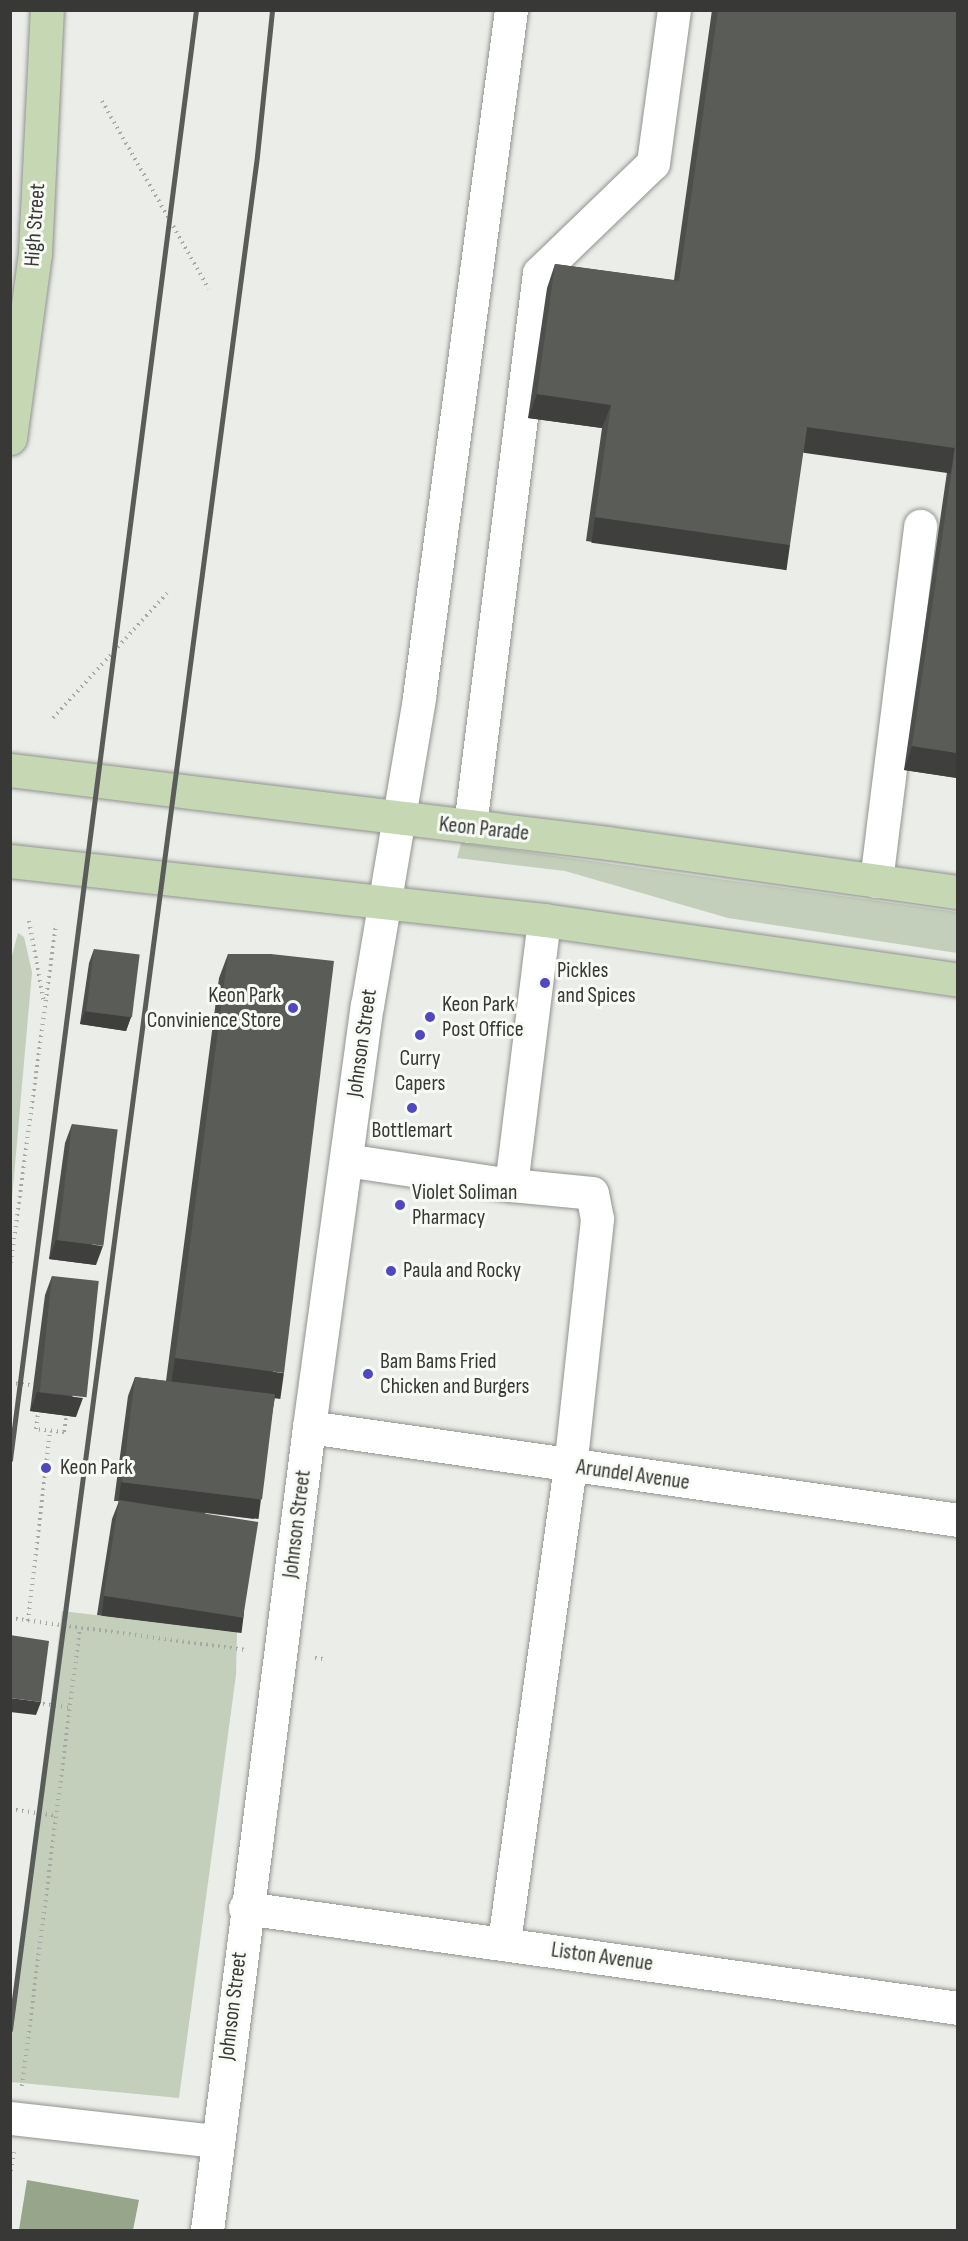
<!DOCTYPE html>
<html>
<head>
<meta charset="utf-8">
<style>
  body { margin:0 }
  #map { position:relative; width:968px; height:2241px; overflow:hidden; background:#ebede8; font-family:"Sofia Sans Condensed",sans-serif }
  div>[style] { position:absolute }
  .green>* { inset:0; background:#c4cfbb }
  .water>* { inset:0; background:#97a58a }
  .path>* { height:4px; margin-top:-2px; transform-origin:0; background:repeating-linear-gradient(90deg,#a6a8a4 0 1.5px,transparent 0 6px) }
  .roads { filter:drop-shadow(0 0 2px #90938e) drop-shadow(0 0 2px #90938e) }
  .minor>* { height:33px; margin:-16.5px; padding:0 16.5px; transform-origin:16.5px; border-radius:16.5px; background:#fff }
  .major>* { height:33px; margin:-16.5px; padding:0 16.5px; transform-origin:16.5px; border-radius:16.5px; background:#c5d7b3 }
  .rail>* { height:4.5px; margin:-2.25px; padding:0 2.25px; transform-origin:2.25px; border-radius:2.25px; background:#5a5c59 }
  .wall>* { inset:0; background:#4d4f4c }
  .shaded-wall>* { inset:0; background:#3f403e; transform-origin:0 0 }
  .building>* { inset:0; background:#5a5c58; transform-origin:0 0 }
  .dots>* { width:16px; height:16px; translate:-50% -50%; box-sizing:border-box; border:3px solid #f8fbf5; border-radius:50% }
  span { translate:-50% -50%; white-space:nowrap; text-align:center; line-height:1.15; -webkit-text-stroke:6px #f8fbf5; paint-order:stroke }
  .street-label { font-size:22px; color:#383937 }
  .poi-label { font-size:22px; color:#383937 }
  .left { translate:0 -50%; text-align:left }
  .right { translate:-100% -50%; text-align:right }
  .frame { position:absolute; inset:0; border:12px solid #383937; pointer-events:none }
</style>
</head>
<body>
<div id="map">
  <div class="green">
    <div style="clip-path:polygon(461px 843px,957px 912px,957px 953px,728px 918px,565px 871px,457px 858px)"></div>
    <div style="clip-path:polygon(18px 933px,24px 937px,32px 972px,11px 1210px,10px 963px)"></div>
    <div style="clip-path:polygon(62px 1611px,237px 1632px,236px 1675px,179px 2098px,11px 2082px,11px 2022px)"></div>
  </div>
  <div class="water">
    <div style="clip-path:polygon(27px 2180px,139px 2200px,133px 2230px,19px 2230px)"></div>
  </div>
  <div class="path">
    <div style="left:102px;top:101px;width:216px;rotate:60.4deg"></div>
    <div style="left:53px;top:718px;width:169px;rotate:-47.6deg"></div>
    <div style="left:29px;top:921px;width:83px;rotate:79.6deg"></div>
    <div style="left:10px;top:1269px;width:348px;rotate:-82.4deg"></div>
    <div style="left:44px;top:1367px;width:30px;rotate:8deg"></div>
    <div style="left:74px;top:1371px;width:62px;rotate:99.3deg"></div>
    <div style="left:64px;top:1432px;width:28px;rotate:-174deg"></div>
    <div style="left:36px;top:1429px;width:63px;rotate:-82.6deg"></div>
    <div style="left:10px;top:1383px;width:27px;rotate:6deg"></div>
    <div style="left:10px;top:1618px;width:240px;rotate:7.7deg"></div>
    <div style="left:28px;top:1621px;width:191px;rotate:-83.4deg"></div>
    <div style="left:315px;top:1658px;width:8px;rotate:7deg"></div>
    <div style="left:37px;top:1703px;width:35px;rotate:8deg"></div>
    <div style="left:10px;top:1809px;width:48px;rotate:8.5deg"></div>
    <div style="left:22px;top:2086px;width:461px;rotate:-82.8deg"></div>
    <div style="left:10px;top:2177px;width:25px;rotate:-81deg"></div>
  </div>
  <div class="roads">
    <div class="minor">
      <div style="left:470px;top:826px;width:557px;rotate:-82.89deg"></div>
      <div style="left:539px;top:273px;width:158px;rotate:-44deg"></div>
      <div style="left:653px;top:163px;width:154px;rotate:-82.2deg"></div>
      <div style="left:876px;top:881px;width:358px;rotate:-82.9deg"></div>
      <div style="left:346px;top:1160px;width:167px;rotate:8.6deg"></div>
      <div style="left:511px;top:1185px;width:81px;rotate:5.6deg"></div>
      <div style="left:592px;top:1193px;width:26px;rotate:79deg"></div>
      <div style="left:597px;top:1219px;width:248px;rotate:96.2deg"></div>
      <div style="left:570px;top:1466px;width:481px;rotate:97.9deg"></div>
      <div style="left:511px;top:1185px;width:267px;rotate:-82.9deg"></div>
      <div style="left:309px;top:1427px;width:656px;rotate:8.15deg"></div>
      <div style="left:245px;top:1908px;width:720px;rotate:7.98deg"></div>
      <div style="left:10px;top:2118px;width:207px;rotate:6.4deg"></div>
      <div style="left:207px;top:2230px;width:809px;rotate:-82.76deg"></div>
      <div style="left:309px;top:1427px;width:425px;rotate:-82.2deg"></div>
      <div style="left:367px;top:1006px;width:313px;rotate:-80.4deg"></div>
      <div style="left:419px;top:697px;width:693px;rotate:-82.37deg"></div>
    </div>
    <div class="major">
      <div style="left:10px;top:438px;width:187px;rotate:-82.3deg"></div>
      <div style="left:35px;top:253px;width:243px;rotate:-87.2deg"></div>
      <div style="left:10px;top:770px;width:602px;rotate:6.96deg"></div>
      <div style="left:608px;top:843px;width:353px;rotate:8deg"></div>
      <div style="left:10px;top:861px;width:537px;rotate:6.3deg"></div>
      <div style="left:544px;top:920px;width:418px;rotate:8.2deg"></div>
    </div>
  </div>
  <div class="rail">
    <div style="left:10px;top:1460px;width:1462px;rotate:-82.69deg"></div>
    <div style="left:10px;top:2030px;width:1890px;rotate:-82.49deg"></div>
    <div style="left:257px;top:156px;width:147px;rotate:-84.1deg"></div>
  </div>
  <div class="wall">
    <div style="clip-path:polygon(712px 10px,957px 10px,957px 778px,904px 770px,947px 472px,803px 452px,781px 569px,586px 541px,602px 428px,528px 418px,547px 288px,555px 264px,674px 280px)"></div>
    <div style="clip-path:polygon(94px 949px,131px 1017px,126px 1031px,80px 1024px,89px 963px)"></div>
    <div style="clip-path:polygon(228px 954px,276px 1397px,275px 1397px,254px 1519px,205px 1513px,244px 1613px,237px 1632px,97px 1615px,112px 1519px,119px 1501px,114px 1501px,128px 1396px,135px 1377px,166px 1381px,219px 978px)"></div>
    <div style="clip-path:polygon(72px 1124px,96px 1265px,49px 1259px,65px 1143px)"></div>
    <div style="clip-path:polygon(52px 1276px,76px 1417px,30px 1411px,45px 1295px)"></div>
  </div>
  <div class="shaded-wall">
    <div style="clip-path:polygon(537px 394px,611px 405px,602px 428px,528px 418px)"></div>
    <div style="left:807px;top:427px;width:149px;height:26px;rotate:8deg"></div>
    <div style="left:595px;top:517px;width:197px;height:26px;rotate:8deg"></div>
    <div style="clip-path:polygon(912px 746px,957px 753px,957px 778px,904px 770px)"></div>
    <div style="clip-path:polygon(85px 1011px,131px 1017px,126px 1031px,80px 1024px)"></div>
    <div style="clip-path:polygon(56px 1240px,103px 1246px,96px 1265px,49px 1259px)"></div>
    <div style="left:175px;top:1358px;width:110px;height:26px;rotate:8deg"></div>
    <div style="clip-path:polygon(37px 1392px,83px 1398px,76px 1417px,30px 1411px)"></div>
    <div style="left:121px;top:1482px;width:141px;height:20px;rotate:7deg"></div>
    <div style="left:104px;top:1596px;width:141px;height:20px;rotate:7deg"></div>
    <div style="clip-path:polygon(10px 1698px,41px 1702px,36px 1715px,10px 1712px)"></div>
  </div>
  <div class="building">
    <div style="clip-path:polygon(718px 10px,957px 10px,957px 753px,912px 746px,955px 448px,807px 427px,790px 545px,595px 517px,611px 405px,537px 394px,555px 264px,679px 281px)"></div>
    <div style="left:94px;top:949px;width:46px;height:63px;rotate:7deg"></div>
    <div style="clip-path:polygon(228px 954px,271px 954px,334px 961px,284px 1373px,175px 1358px)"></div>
    <div style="left:72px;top:1124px;width:46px;height:117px;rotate:7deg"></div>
    <div style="left:52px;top:1276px;width:47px;height:117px;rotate:6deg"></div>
    <div style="left:135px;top:1377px;width:141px;height:106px;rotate:7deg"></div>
    <div style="left:119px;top:1500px;width:141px;height:97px;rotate:9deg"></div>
    <div style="clip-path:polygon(10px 1635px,49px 1641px,41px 1702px,10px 1698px)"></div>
  </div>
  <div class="dots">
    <div style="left:545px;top:983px;background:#5048bf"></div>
    <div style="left:293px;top:1008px;background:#5048bf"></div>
    <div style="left:430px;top:1017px;background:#5048bf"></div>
    <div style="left:420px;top:1035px;background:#5048bf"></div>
    <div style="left:412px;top:1108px;background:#5048bf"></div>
    <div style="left:400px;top:1205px;background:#5048bf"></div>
    <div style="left:391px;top:1271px;background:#5048bf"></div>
    <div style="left:368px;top:1374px;background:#5048bf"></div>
    <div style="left:46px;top:1468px;background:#5048bf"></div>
  </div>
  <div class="street-label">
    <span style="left:35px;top:225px;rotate:-86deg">High Street</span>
    <span style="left:484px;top:829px;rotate:6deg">Keon Parade</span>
    <span style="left:362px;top:1043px;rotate:-82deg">Johnson Street</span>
    <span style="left:633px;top:1475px;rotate:8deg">Arundel Avenue</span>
    <span style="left:297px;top:1524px;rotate:-83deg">Johnson Street</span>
    <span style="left:602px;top:1957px;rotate:8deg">Liston Avenue</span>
    <span style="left:233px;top:2006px;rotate:-83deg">Johnson Street</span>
  </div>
  <div class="poi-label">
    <span class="left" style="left:557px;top:983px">Pickles<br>and Spices</span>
    <span class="right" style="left:281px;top:1008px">Keon Park<br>Convinience Store</span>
    <span class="left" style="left:442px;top:1017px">Keon Park<br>Post Office</span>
    <span style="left:420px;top:1071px">Curry<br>Capers</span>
    <span style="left:412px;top:1131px">Bottlemart</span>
    <span class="left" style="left:412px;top:1205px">Violet Soliman<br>Pharmacy</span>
    <span class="left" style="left:403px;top:1271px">Paula and Rocky</span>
    <span class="left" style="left:380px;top:1374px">Bam Bams Fried<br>Chicken and Burgers</span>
    <span class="left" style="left:60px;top:1468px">Keon Park</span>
  </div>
  <div class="frame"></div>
</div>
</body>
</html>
